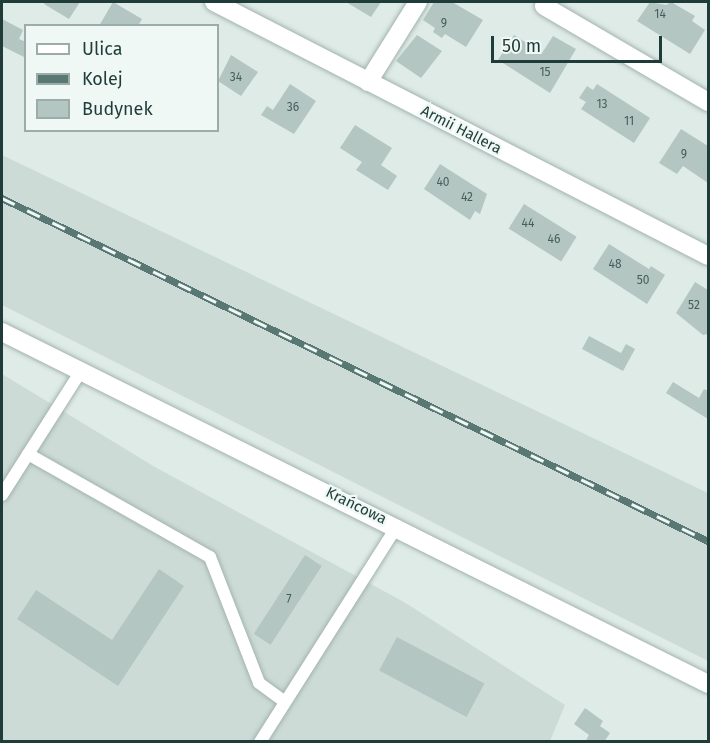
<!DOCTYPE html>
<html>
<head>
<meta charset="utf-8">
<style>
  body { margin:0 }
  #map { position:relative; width:710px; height:743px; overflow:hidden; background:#dfebe7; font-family:"Fira Sans",sans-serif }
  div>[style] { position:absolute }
  .built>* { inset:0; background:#cddbd6 }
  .building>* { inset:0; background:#b4c6c1; transform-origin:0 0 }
  .roads { filter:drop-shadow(0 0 2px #a2b3af) drop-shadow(0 0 2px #a2b3af) }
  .lane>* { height:12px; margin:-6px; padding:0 6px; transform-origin:6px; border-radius:6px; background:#fff }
  .street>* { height:18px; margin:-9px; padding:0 9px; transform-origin:9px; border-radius:9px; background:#fff }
  .secondary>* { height:18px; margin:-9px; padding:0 9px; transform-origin:9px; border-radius:9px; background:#fff }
  .rail>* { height:7px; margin-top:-3.5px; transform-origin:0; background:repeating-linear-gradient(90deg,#eff8f5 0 14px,#597874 0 28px); box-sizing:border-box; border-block:2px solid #597874 }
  span { translate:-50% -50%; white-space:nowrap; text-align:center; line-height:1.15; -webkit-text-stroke:4.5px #eff8f5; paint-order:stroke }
  .number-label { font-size:12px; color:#445e5a }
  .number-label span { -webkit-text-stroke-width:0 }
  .street-label { font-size:15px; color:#1f3c38 }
  .frame { position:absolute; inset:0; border:3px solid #1f3c38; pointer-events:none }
  .legend { position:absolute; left:24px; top:24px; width:195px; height:108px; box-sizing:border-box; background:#eff8f5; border:2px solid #9cada9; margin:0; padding:8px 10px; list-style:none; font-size:18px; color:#1f3c38 }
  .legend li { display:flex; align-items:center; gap:12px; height:30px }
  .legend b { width:30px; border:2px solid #9cada9 }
  .scale { position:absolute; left:491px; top:36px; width:171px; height:27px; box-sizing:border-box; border:3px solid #1f3c38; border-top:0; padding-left:8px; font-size:18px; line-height:21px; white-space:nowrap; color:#1f3c38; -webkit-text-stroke:4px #eff8f5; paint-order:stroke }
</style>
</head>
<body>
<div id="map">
  <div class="built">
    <div style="clip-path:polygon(2px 155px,708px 493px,708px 661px,2px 305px)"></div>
    <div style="clip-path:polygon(2px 374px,155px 467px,404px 602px,565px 705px,550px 741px,2px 741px)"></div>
  </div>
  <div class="building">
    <div style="clip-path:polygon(46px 2px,80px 2px,69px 19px,44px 4px)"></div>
    <div style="clip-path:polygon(113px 2px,142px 19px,138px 26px,99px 26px)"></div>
    <div style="clip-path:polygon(346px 2px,381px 2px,371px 17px)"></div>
    <div style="clip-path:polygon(434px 2px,452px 2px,483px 20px,466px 47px,445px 34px,442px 38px,433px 32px,435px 28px,423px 20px)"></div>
    <div style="clip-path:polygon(650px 2px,666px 5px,671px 2px,695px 16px,692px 21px,705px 30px,690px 54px,637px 21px)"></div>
    <div style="clip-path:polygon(2px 19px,23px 30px,19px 39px,26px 42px,26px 58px,2px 46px)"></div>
    <div style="clip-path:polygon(417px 35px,442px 51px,421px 78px,396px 61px)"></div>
    <div style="clip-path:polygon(514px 35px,542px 53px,553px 36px,576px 49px,550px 93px,498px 60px)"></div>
    <div style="clip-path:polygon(231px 55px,258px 72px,241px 96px,218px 81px)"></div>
    <div style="clip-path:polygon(290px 84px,316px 101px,294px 134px,261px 115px,267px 106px,273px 110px)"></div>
    <div style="clip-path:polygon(597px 84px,650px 118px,634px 143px,581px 109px,586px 102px,579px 98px,587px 86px,593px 90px)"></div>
    <div style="clip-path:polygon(355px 125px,392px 148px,381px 165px,397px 176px,388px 190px,356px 170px,362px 162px,340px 148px)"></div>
    <div style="clip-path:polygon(681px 129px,708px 146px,708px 183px,683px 166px,677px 174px,659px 163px)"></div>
    <div style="clip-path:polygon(440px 164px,487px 194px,480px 214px,475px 211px,470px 220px,424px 189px)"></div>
    <div style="left:524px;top:204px;width:62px;height:29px;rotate:32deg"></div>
    <div style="clip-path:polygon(609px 244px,649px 269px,651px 266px,665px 275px,647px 304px,593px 269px)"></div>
    <div style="clip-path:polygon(695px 282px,708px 290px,708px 334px,703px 335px,676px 313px)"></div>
    <div style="clip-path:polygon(589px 336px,621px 353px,626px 344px,635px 349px,623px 371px,582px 349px)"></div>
    <div style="clip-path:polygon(673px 382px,699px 398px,704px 389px,708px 391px,708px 419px,666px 393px)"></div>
    <div style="left:305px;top:555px;width:20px;height:94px;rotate:33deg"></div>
    <div style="clip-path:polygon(159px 569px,184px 586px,118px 686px,17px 619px,36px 590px,112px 640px)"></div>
    <div style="left:397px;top:637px;width:99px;height:38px;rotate:28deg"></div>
    <div style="clip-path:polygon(585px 708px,603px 721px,600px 726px,610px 733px,604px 742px,589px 742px,586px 740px,589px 735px,574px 724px)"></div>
  </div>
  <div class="roads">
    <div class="lane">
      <div style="left:28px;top:454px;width:209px;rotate:29.5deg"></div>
      <div style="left:210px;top:557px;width:135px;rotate:68.7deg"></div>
      <div style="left:259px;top:683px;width:32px;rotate:36deg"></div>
      <div style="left:2px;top:495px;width:147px;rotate:-57.5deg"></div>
      <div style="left:260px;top:742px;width:256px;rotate:-57.6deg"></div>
    </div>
    <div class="street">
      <div style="left:214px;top:2px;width:555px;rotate:27.21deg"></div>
      <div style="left:544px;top:6px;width:190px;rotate:30.3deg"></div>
      <div style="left:368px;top:82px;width:94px;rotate:-58deg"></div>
    </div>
    <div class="secondary">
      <div style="left:2px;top:332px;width:789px;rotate:26.5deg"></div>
    </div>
  </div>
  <div class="rail">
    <div style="left:2px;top:198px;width:785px;rotate:25.91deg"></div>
  </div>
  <div class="number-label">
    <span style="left:660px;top:15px">14</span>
    <span style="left:444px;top:24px">9</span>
    <span style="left:545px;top:73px">15</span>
    <span style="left:236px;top:78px">34</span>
    <span style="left:602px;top:105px">13</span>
    <span style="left:293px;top:108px">36</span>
    <span style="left:629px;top:122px">11</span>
    <span style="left:684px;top:155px">9</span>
    <span style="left:443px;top:183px">40</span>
    <span style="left:467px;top:198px">42</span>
    <span style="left:528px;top:224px">44</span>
    <span style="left:554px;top:240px">46</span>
    <span style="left:615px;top:265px">48</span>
    <span style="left:643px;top:281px">50</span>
    <span style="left:694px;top:306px">52</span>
    <span style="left:289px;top:600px">7</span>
  </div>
  <div class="street-label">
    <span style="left:461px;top:130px;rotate:27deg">Armii Hallera</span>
    <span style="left:356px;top:506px;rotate:26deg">Krańcowa</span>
  </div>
  <div class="frame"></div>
  <ul class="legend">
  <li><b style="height:8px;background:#fff"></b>Ulica</li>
  <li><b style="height:8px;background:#597874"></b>Kolej</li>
  <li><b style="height:16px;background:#b4c6c1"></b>Budynek</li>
  </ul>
  <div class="scale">50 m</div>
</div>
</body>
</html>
